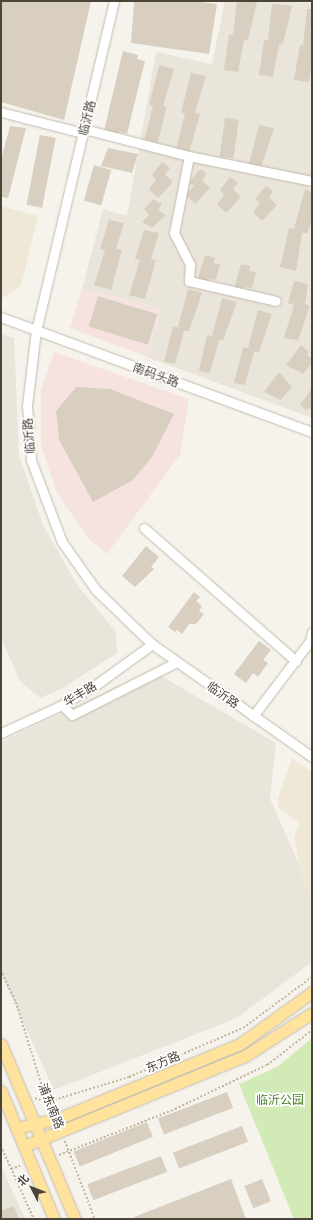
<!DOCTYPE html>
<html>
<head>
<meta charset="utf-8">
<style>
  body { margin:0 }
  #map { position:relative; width:313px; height:1220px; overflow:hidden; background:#f6f3ec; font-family:"PT Sans Narrow","Noto Sans SC",sans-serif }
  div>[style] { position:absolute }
  .residential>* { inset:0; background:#eae5da }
  .education>* { inset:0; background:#efe8d6 }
  .medical>* { inset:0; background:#f6e3e0 }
  .green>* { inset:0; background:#d2eab5 }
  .building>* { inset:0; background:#d8cfc1; transform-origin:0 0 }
  .path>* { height:1.5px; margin-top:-0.75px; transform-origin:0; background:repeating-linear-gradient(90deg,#c4b79f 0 2px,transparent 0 4px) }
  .roads { filter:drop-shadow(0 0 1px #c2bbae) drop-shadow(0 0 1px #c2bbae) }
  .minor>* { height:9px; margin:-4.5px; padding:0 4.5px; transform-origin:4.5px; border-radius:4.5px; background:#fff }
  .major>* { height:11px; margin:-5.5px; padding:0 5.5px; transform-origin:5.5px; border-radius:5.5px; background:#ffe39c }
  span { translate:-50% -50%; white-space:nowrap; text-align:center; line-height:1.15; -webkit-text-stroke:3.5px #fff; paint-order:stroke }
  .street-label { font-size:12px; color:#4b4439 }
  .park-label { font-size:12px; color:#4a7f2a }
  .frame { position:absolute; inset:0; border:2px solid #4b4439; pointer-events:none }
  .north { position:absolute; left:12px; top:1168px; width:40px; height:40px; -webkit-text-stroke:3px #fff; paint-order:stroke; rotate:312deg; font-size:11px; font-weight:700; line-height:16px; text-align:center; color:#4b4439 }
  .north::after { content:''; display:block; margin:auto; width:14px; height:18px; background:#4b4439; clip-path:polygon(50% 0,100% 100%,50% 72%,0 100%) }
</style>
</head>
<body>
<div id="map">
  <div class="residential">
    <div style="clip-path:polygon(225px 1px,312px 3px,312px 418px,147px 357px,161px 308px,82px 289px,103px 209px,127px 216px,156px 52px,212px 64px)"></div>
    <div style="clip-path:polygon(1px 334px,14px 338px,19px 455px,43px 525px,78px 586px,116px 632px,117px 653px,63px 688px,40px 698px,20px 681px,1px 638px)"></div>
    <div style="clip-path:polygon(151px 670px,276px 743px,270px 799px,312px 893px,312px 962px,237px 1018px,54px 1090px,1px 974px,1px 742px)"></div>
    <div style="clip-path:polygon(1px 1166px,25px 1219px,1px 1219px)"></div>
  </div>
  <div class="education">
    <div style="clip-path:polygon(1px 206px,38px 216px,21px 286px,1px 299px)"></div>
    <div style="clip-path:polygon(292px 758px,312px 772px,312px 891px,305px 889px,294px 838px,299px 823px,278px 808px,278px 798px)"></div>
  </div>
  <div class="medical">
    <div style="clip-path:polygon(82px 289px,161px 308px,147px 357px,70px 328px)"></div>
    <div style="clip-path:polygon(54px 352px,189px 399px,180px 455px,107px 554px,90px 540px,57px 494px,41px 444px,41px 390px)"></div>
  </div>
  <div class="green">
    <div style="clip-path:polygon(312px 1038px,312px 1219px,294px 1219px,239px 1084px,277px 1067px)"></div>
  </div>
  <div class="building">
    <div style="clip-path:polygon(1px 1px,91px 1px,64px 120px,1px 102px)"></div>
    <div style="clip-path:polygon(134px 1px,191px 1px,217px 4px,209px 54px,131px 43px)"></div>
    <div style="clip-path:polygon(237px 1px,257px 2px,248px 40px,244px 40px,238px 72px,224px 70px,229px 35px,233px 35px)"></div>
    <div style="clip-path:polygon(272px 4px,292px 6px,283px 44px,279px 45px,273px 77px,259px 75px,264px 40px,268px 40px)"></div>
    <div style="clip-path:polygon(307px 9px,312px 9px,312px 61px,309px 82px,294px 80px,300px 45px,303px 45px)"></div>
    <div style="clip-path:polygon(123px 51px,138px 55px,137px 59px,145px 61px,127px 134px,119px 132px,118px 134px,104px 131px)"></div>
    <div style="clip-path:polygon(159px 65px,174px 69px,163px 106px,167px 107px,157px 145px,144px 141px,153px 106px,149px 105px)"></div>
    <div style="clip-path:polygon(191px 73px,206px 76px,195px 113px,200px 114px,189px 153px,176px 149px,185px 114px,181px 112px)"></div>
    <div style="left:225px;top:118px;width:14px;height:39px;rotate:8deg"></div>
    <div style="clip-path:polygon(259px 125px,274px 128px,261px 167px,249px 164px)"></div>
    <div style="clip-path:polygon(10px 126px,26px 128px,8px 198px,1px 197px,1px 160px)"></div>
    <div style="left:40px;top:135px;width:16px;height:71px;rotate:11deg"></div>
    <div style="clip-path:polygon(108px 148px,138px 154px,132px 173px,101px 166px)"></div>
    <div style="clip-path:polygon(162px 162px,170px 168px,165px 174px,173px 182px,158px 198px,149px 189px,156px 180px,152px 175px)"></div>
    <div style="left:94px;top:165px;width:18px;height:37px;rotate:16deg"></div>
    <div style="clip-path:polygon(200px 169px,207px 174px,202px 180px,210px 188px,195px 204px,186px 195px,194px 186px,189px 182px)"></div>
    <div style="clip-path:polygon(230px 177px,238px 183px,233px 189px,241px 197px,226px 213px,217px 204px,224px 195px,220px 190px)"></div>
    <div style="clip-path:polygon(266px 186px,273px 191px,269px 197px,277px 205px,262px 221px,253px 212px,260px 203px,255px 199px)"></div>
    <div style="clip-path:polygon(305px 189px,312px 192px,312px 219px,307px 233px,302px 233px,296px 271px,280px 267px,289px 228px,294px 229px)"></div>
    <div style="clip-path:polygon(153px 199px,162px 204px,158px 210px,166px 215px,152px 228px,142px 222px,149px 215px,144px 209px)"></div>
    <div style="clip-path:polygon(109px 220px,124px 223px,116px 249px,122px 250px,111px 290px,94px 285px,105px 250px,100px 249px)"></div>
    <div style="clip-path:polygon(144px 230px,159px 233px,151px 259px,156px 260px,145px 299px,129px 295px,140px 260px,135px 259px)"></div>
    <div style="clip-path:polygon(205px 255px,215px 258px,213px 263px,220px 264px,216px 280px,208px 279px,206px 283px,197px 281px)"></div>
    <div style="clip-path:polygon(241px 264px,251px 266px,249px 271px,256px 272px,252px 288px,244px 287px,242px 291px,234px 289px)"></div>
    <div style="clip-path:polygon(294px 281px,308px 284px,305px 304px,310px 306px,298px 340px,284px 338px,294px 305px,288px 303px)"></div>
    <div style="clip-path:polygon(188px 289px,202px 293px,189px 331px,184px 331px,175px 364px,164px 362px,173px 326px,178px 327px)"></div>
    <div style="left:98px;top:296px;width:62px;height:32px;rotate:17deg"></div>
    <div style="clip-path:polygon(222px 298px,237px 302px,223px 340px,219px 340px,210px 373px,199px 371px,207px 335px,212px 336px)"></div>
    <div style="clip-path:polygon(258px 310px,272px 314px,259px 352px,254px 352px,245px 385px,234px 383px,243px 347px,248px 348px)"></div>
    <div style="clip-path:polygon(301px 345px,309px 352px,307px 355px,312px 359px,312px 363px,303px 374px,286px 365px)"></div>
    <div style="clip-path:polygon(279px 372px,292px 387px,281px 400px,264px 392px)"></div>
    <div style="clip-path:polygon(76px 387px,110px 389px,174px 414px,152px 457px,133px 480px,93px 502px,59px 440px,56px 411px)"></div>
    <div style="clip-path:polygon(312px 388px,312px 410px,309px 408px,306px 410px,300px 405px)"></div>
    <div style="clip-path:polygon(146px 546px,159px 557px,151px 567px,154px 569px,135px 587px,122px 576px)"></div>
    <div style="clip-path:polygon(194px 592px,200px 597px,196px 601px,202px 606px,199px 611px,204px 614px,196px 624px,189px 624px,182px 634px,177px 630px,175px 632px,168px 627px)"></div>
    <div style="clip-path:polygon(259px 641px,271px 650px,263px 660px,268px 663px,258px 677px,253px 673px,246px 683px,234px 674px)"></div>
    <div style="left:227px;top:1092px;width:17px;height:74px;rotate:69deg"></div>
    <div style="left:147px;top:1122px;width:16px;height:79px;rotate:68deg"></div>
    <div style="left:242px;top:1126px;width:17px;height:74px;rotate:69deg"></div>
    <div style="left:161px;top:1156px;width:17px;height:79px;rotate:69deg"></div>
    <div style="clip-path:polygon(231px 1179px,246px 1219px,134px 1219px,134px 1217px)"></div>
    <div style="left:262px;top:1179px;width:24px;height:19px;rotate:68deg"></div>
    <div style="clip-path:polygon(14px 1206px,19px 1219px,1px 1219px,1px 1211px)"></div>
  </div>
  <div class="path">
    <div style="left:1px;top:970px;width:35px;rotate:65deg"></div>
    <div style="left:16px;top:1002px;width:105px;rotate:72.8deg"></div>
    <div style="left:47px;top:1102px;width:9px;rotate:58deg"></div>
    <div style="left:35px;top:1098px;width:13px;rotate:18deg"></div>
    <div style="left:47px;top:1102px;width:86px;rotate:-17deg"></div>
    <div style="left:129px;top:1077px;width:124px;rotate:-23.3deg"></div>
    <div style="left:243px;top:1028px;width:86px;rotate:-36.5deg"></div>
    <div style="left:65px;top:1141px;width:84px;rotate:69deg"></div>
    <div style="left:1px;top:1146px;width:80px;rotate:65.7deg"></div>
    <div style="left:59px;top:1155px;width:125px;rotate:-21.6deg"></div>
    <div style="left:175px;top:1109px;width:102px;rotate:-25.6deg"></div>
    <div style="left:267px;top:1065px;width:57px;rotate:-37.9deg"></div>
    <div style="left:11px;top:1169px;width:12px;rotate:-20deg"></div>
  </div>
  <div class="roads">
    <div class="minor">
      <div style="left:114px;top:1px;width:338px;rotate:103.3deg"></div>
      <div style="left:36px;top:330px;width:76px;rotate:96.8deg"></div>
      <div style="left:27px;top:405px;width:55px;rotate:85.8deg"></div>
      <div style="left:31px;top:460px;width:88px;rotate:69.3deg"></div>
      <div style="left:62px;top:542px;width:59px;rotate:54.7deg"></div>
      <div style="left:96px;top:590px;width:78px;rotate:44deg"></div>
      <div style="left:152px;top:644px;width:196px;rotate:35.2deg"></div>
      <div style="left:1px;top:112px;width:85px;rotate:14.4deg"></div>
      <div style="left:84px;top:129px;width:108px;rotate:14.4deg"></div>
      <div style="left:189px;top:156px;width:126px;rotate:11.5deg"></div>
      <div style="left:189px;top:156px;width:78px;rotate:101deg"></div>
      <div style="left:174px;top:233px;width:36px;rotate:63deg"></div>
      <div style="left:190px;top:265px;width:16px;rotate:94deg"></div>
      <div style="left:189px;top:281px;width:89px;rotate:12.9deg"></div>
      <div style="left:1px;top:317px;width:332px;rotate:20.3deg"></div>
      <div style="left:144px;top:528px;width:202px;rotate:41.2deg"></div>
      <div style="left:62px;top:705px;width:14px;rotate:45deg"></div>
      <div style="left:72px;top:715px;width:118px;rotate:-26.8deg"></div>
      <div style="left:253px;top:716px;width:94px;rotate:-52.8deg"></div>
      <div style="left:310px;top:641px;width:9px;rotate:-77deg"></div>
      <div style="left:1px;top:733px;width:67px;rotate:-24.7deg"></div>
      <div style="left:62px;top:705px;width:41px;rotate:-31deg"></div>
      <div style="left:97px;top:684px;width:68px;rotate:-36deg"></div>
    </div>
    <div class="major">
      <div style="left:1px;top:1044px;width:190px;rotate:67.1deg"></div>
      <div style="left:1px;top:1091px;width:139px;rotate:67.5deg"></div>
      <div style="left:16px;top:1128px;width:42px;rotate:-12.4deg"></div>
      <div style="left:57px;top:1119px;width:198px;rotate:-22.3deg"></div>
      <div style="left:240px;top:1044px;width:89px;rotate:-35.8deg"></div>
      <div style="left:24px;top:1146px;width:239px;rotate:-22.2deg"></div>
      <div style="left:245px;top:1056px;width:80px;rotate:-32.7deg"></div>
    </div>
  </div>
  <div class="street-label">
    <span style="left:87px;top:118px;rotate:-76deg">临沂路</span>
    <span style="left:156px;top:375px;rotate:20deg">南码头路</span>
    <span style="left:29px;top:436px;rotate:-95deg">临沂路</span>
    <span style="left:80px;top:694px;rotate:-31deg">华丰路</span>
    <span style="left:223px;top:695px;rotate:35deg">临沂路</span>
    <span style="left:163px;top:1062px;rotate:-23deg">东方路</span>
    <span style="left:51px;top:1106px;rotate:68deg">浦东南路</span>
  </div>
  <div class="park-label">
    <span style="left:280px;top:1100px">临沂公园</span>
  </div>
  <div class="frame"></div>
  <div class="north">北</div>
</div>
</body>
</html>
